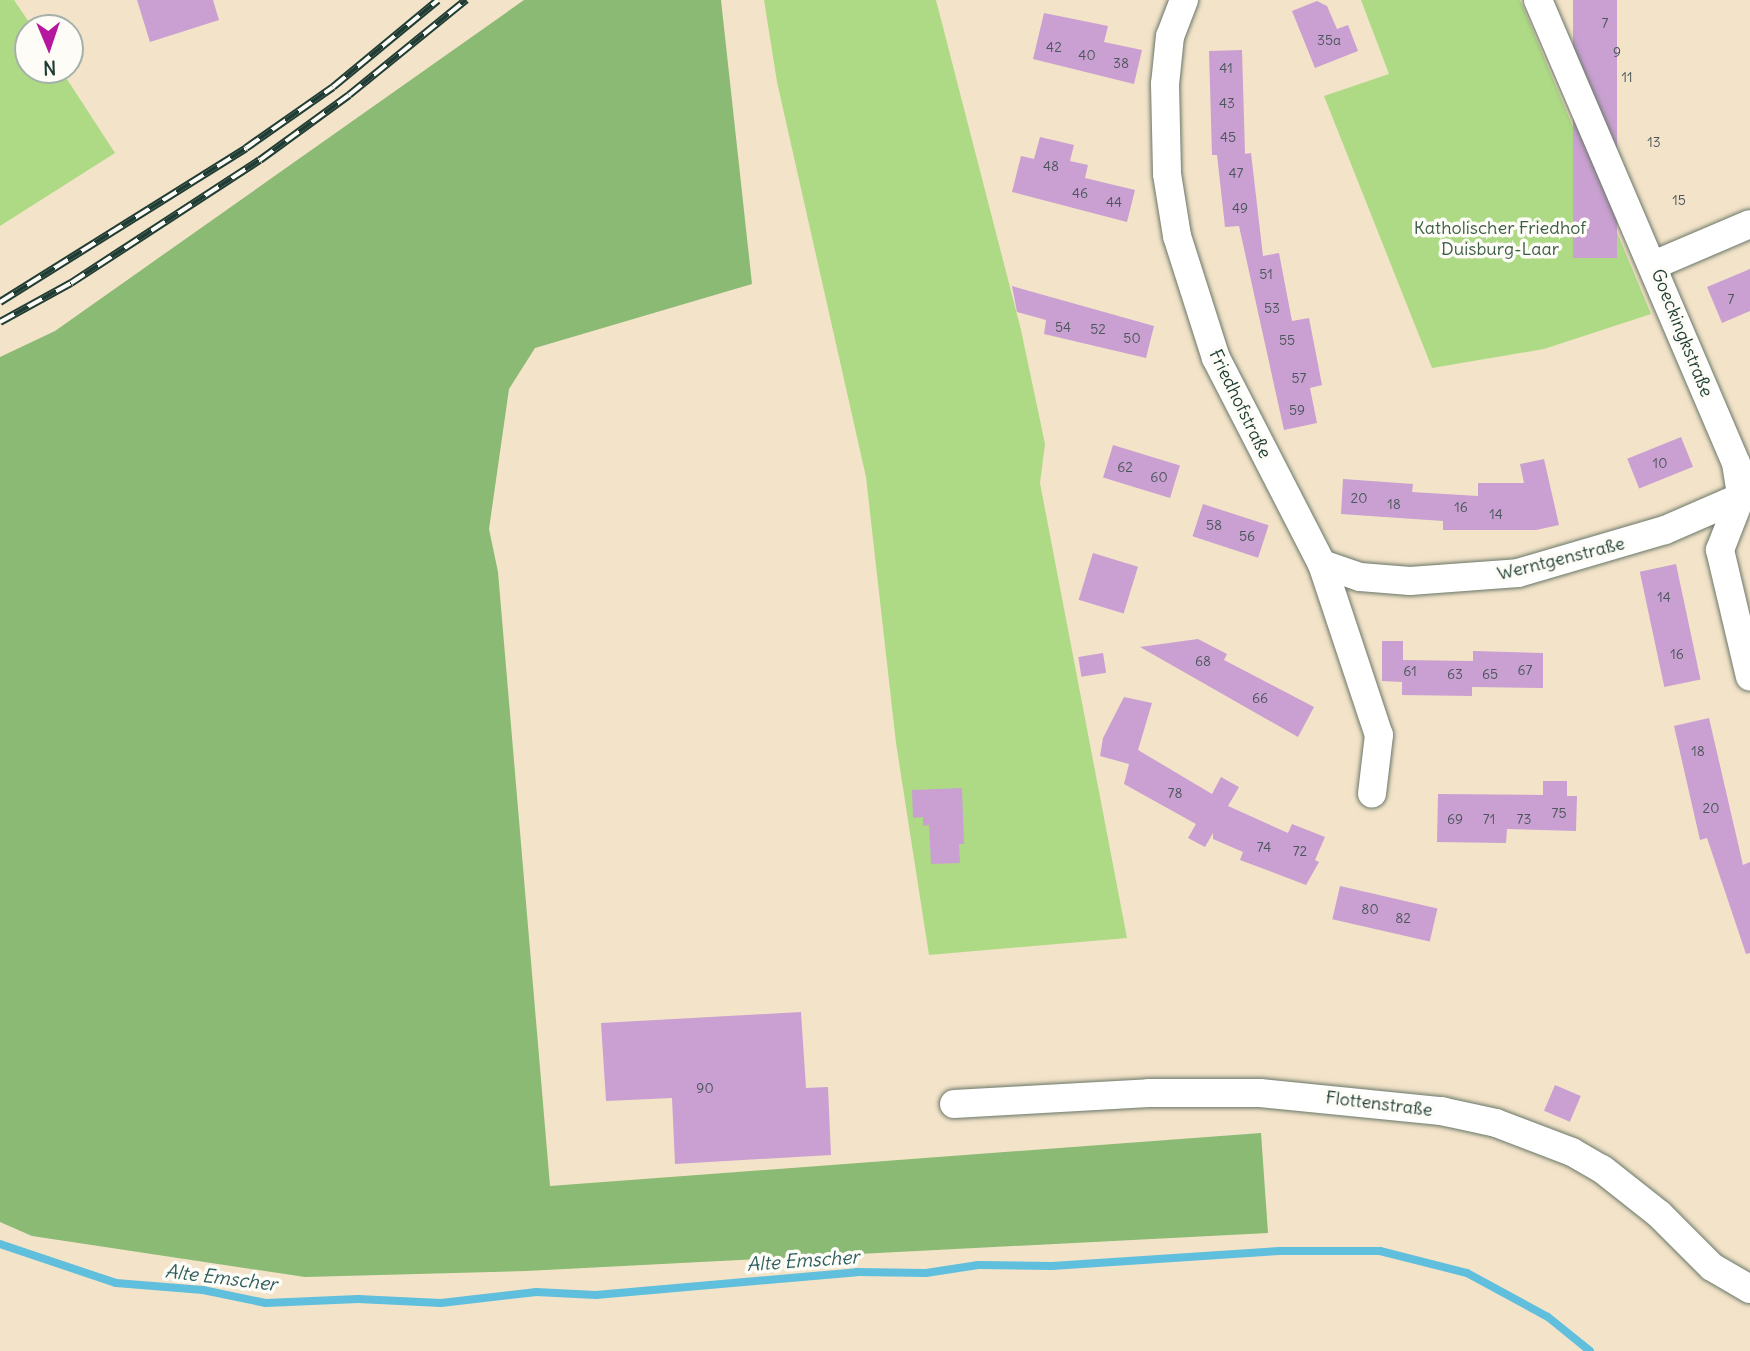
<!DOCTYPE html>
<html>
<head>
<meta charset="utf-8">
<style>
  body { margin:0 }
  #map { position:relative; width:1750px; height:1351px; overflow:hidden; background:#f3e3c9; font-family:Delius,sans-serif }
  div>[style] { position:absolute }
  .green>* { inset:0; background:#aeda86 }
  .forest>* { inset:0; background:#8aba73 }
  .stream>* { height:8px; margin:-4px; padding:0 4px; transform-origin:4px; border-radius:4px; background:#5fbfdd }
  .building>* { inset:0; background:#c9a0d1; transform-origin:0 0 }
  .roads { filter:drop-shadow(0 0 2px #697768) drop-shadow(0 0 2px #697768) }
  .street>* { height:28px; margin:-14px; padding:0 14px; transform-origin:14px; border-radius:14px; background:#fff }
  .rail>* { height:8px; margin-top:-4px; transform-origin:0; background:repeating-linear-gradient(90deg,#fdfcf7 0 16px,#1f3d34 0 32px); box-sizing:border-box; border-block:2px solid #1f3d34 }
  span { translate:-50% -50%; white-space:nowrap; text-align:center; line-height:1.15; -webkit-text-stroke:7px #fdfcf7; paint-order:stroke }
  .number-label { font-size:14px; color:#4a565b }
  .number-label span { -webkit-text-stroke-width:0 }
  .park-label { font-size:18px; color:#3c5c44 }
  .street-label { font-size:18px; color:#1f3d34 }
  .water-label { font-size:19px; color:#2f5e5e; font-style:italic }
  .north { position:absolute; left:14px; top:14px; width:70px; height:70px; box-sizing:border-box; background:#fdfcf7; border:2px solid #a4b0a9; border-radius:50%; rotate:178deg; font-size:19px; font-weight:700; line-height:28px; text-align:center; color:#1f3d34 }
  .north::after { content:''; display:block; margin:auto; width:24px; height:32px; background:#b5179e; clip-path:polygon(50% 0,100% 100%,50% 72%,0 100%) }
</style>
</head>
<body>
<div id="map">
  <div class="green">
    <div style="clip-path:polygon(0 0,14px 0,33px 28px,28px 28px,28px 70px,61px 70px,115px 153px,0 226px)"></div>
    <div style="clip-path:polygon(764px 0,936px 0,1021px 330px,1045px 444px,1040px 483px,1127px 938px,929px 955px,896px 743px,866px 477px,777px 82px)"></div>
    <div style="clip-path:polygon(1361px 0,1520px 0,1651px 314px,1544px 349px,1432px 368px,1324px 96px,1389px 74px)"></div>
  </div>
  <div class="forest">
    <div style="clip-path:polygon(524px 0,721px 0,752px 284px,535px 348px,509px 389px,489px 529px,498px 572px,550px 1186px,1261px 1133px,1268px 1233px,526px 1271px,305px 1277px,32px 1236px,0 1222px,0 357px,55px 331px)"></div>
  </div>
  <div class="stream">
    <div style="left:0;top:1244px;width:122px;rotate:18.6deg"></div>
    <div style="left:116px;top:1283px;width:87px;rotate:4.6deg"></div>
    <div style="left:203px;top:1290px;width:64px;rotate:11.7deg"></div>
    <div style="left:266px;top:1303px;width:92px;rotate:-2.5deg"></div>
    <div style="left:358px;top:1299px;width:83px;rotate:2.8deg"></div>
    <div style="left:441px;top:1303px;width:96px;rotate:-6.6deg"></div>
    <div style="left:536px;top:1292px;width:60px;rotate:2.9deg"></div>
    <div style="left:596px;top:1295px;width:262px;rotate:-5deg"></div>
    <div style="left:857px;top:1272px;width:69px;rotate:0.8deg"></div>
    <div style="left:926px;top:1273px;width:53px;rotate:-8.7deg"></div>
    <div style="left:978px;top:1265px;width:74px;rotate:0.8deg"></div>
    <div style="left:1052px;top:1266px;width:228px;rotate:-3.8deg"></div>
    <div style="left:1280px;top:1251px;width:100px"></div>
    <div style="left:1380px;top:1251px;width:90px;rotate:14.2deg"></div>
    <div style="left:1467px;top:1273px;width:92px;rotate:28.5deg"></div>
    <div style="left:1548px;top:1317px;width:54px;rotate:39deg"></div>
  </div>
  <div class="building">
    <div style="clip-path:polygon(137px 0,213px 0,219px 20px,150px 42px)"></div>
    <div style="left:1573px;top:0;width:44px;height:258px"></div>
    <div style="clip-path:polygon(1317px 1px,1327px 6px,1337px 29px,1348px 25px,1358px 51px,1315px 68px,1292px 11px)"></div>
    <div style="clip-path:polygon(1044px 13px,1108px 26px,1104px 42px,1142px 50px,1134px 84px,1033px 59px)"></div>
    <div style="clip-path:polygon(1242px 50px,1245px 154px,1251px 153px,1263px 256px,1279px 253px,1292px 321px,1309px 318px,1322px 385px,1310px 388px,1317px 423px,1284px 430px,1239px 226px,1225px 227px,1217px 155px,1212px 155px,1209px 51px)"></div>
    <div style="clip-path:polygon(1040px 137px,1074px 145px,1070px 161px,1088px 165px,1085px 178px,1135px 190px,1127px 222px,1012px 192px,1021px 156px,1034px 159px)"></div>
    <div style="clip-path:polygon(1750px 269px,1750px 311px,1722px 323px,1707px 287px)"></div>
    <div style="clip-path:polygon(1012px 286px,1154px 326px,1146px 358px,1044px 334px,1046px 320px,1017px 312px)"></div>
    <div style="left:1681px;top:437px;width:32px;height:58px;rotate:68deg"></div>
    <div style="left:1113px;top:445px;width:70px;height:34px;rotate:17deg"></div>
    <div style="clip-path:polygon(1544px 459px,1559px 525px,1536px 530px,1443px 530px,1443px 521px,1341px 514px,1343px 479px,1413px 484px,1412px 492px,1478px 496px,1478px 483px,1524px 483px,1520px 464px)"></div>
    <div style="left:1203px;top:504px;width:69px;height:34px;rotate:18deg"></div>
    <div style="left:1093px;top:553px;width:47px;height:49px;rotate:17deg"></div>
    <div style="left:1676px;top:564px;width:118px;height:37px;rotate:78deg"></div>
    <div style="clip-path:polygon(1198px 639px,1227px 654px,1224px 660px,1314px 707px,1298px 737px,1140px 647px)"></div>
    <div style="clip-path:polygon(1382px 641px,1403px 641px,1403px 660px,1473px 661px,1473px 651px,1543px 653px,1543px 688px,1472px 687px,1472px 696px,1402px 695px,1402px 682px,1382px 681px)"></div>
    <div style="left:1103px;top:653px;width:20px;height:25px;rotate:81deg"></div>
    <div style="clip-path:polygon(1124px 697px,1152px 703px,1138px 750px,1212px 794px,1221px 777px,1239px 787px,1228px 806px,1288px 833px,1292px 824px,1325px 837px,1315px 860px,1319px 862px,1306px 885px,1240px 860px,1243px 852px,1213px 839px,1213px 833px,1205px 847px,1188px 838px,1196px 824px,1124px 784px,1129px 764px,1100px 756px,1103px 738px)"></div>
    <div style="clip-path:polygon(1709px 718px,1743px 865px,1750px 862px,1750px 953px,1746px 954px,1707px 838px,1700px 840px,1674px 726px)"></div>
    <div style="clip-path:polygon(1543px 781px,1567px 781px,1567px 796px,1577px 796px,1576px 831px,1507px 829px,1506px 843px,1437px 842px,1438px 794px,1543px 795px)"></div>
    <div style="clip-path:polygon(962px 788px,964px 844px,959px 844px,960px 863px,931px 864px,929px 825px,923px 826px,923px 817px,913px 818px,912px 790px)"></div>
    <div style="left:1340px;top:886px;width:100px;height:34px;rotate:13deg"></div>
    <div style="clip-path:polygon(801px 1012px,806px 1088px,828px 1087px,831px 1155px,675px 1164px,672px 1098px,606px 1101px,601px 1023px)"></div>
    <div style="left:1555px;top:1085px;width:28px;height:28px;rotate:23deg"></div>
  </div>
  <div class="roads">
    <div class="street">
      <div style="left:1184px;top:0;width:39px;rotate:111deg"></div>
      <div style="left:1170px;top:36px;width:48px;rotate:95.9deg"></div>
      <div style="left:1165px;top:84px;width:90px;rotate:88.7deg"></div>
      <div style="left:1167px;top:174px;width:63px;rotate:80.8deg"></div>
      <div style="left:1177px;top:236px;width:128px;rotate:72.3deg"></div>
      <div style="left:1216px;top:358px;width:232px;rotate:62.8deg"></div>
      <div style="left:1322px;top:564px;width:180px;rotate:71.6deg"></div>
      <div style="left:1379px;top:735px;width:59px;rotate:96.8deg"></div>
      <div style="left:1538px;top:0;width:504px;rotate:66.85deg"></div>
      <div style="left:1736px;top:463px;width:33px;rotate:81deg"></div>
      <div style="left:1741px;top:496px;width:58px;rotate:111.3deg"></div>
      <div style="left:1720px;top:550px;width:130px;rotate:76.7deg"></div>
      <div style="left:1654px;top:265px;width:104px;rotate:-23.1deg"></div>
      <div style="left:1322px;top:564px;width:40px;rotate:18.9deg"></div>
      <div style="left:1360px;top:577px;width:50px;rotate:4.6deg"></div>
      <div style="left:1410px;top:581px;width:108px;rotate:-4.2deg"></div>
      <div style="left:1518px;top:573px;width:153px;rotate:-16.3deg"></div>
      <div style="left:1665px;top:530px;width:93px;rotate:-23.5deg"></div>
      <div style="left:954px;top:1104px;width:195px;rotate:-3.2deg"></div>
      <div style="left:1149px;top:1093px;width:111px"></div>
      <div style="left:1260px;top:1093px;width:182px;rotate:5.7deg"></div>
      <div style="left:1441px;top:1111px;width:56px;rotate:12.3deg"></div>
      <div style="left:1496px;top:1123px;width:81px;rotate:20.9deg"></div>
      <div style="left:1572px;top:1152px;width:34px;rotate:30deg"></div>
      <div style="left:1602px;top:1169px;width:73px;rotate:38.3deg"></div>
      <div style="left:1659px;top:1214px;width:75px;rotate:45deg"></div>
      <div style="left:1712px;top:1267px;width:44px;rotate:30.1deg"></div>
    </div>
  </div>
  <div class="rail">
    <div style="left:0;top:302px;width:290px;rotate:-32deg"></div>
    <div style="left:246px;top:148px;width:106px;rotate:-35deg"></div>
    <div style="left:333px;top:87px;width:136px;rotate:-39.6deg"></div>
    <div style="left:0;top:322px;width:81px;rotate:-28.8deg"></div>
    <div style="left:71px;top:283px;width:225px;rotate:-33.1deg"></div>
    <div style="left:260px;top:160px;width:110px;rotate:-36.1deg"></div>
    <div style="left:349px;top:95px;width:151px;rotate:-39.1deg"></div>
  </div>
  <div class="number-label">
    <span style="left:1605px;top:23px">7</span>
    <span style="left:1329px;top:40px">35a</span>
    <span style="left:1054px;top:47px">42</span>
    <span style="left:1617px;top:52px">9</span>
    <span style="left:1087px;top:55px">40</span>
    <span style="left:1121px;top:63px">38</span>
    <span style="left:1226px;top:68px">41</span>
    <span style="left:1627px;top:77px">11</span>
    <span style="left:1227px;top:103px">43</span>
    <span style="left:1228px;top:137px">45</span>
    <span style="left:1654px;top:142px">13</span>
    <span style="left:1051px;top:166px">48</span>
    <span style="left:1236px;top:173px">47</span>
    <span style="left:1080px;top:193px">46</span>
    <span style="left:1679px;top:200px">15</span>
    <span style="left:1114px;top:202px">44</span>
    <span style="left:1240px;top:208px">49</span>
    <span style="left:1266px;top:274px">51</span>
    <span style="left:1731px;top:299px">7</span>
    <span style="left:1272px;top:308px">53</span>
    <span style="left:1063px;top:327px">54</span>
    <span style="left:1098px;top:329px">52</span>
    <span style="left:1132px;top:338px">50</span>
    <span style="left:1287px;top:340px">55</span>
    <span style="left:1299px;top:378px">57</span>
    <span style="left:1297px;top:410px">59</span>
    <span style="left:1660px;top:463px">10</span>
    <span style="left:1125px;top:467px">62</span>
    <span style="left:1159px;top:477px">60</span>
    <span style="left:1359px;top:498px">20</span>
    <span style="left:1394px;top:504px">18</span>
    <span style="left:1461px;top:507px">16</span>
    <span style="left:1496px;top:514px">14</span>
    <span style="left:1214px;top:525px">58</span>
    <span style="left:1247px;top:536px">56</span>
    <span style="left:1664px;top:597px">14</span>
    <span style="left:1677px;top:654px">16</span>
    <span style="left:1203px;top:661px">68</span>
    <span style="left:1525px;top:670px">67</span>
    <span style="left:1410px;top:671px">61</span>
    <span style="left:1455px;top:674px">63</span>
    <span style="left:1490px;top:674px">65</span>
    <span style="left:1260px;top:698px">66</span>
    <span style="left:1698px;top:751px">18</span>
    <span style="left:1175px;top:793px">78</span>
    <span style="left:1711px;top:808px">20</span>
    <span style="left:1559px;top:813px">75</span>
    <span style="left:1455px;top:819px">69</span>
    <span style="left:1489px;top:819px">71</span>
    <span style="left:1524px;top:819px">73</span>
    <span style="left:1264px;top:847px">74</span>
    <span style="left:1300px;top:851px">72</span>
    <span style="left:1370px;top:909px">80</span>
    <span style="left:1403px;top:918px">82</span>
    <span style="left:705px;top:1088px">90</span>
  </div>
  <div class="park-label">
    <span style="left:1500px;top:239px">Katholischer Friedhof<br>Duisburg-Laar</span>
  </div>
  <div class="street-label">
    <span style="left:1682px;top:333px;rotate:68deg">Goeckingkstraße</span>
    <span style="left:1240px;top:404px;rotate:64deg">Friedhofstraße</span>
    <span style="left:1561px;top:559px;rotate:-14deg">Werntgenstraße</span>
    <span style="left:1379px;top:1104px;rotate:7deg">Flottenstraße</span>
  </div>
  <div class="water-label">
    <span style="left:803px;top:1261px;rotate:-4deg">Alte Emscher</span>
    <span style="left:221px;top:1278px;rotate:7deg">Alte Emscher</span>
  </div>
  <div class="north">N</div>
</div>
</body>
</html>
